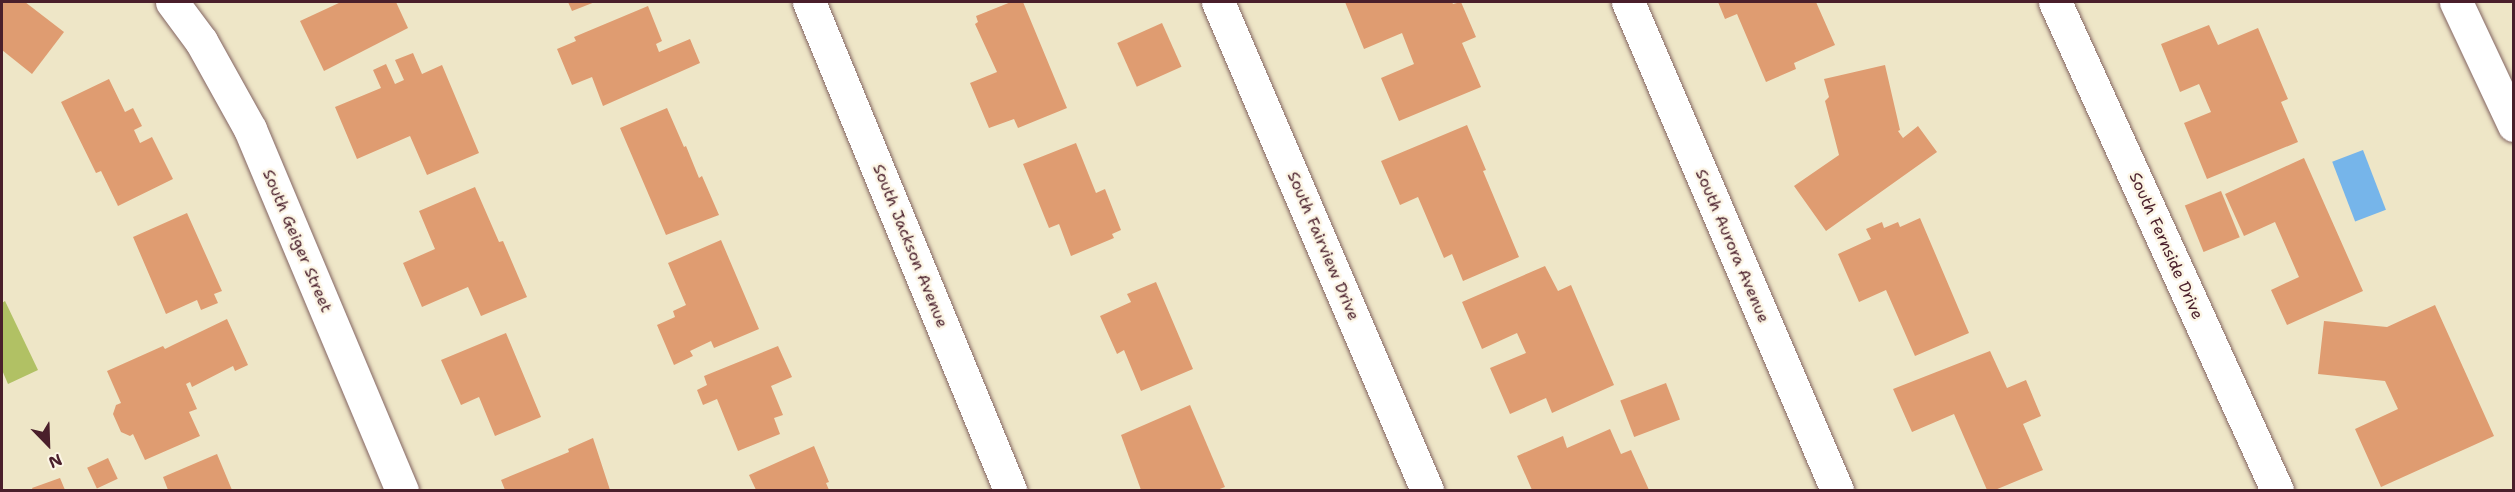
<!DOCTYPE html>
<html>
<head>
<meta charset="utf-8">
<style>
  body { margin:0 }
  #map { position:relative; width:2515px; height:492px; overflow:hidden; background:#eee6c7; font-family:"Shantell Sans",sans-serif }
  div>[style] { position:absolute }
  .green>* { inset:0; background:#b1c164 }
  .water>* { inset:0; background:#76b5ea; transform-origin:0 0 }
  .building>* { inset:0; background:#df9c71; transform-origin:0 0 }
  .roads { filter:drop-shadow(0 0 2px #836562) drop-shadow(0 0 2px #836562) }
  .minor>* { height:33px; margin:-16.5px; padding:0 16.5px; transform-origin:16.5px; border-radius:16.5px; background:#fff }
  .primary>* { height:33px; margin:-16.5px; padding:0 16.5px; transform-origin:16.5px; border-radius:16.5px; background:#fff }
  span { translate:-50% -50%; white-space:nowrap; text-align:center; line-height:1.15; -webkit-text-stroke:5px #fcf5e5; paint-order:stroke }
  .street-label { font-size:16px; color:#4a1f2b }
  .frame { position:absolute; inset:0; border:3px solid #4a1f2b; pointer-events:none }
  .north { position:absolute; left:18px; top:414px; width:60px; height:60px; -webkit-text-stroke:4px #fcf5e5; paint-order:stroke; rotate:157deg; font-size:16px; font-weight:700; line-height:24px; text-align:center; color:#4a1f2b }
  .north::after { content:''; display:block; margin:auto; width:21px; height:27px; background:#4a1f2b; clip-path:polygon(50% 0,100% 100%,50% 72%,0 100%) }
</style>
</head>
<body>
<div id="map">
  <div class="green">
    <div style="clip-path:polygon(5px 301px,38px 370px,8px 384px,2px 370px,2px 303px)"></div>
  </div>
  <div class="water">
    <div style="left:2363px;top:150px;width:64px;height:33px;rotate:69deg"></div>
  </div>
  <div class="building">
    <div style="clip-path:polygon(2px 2px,25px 2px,64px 32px,32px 74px,2px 50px)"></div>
    <div style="clip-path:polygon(341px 2px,396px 2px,408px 28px,324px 71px,300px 21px)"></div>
    <div style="clip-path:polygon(568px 2px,595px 2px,572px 11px)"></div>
    <div style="clip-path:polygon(1011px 2px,1023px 2px,1067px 108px,1018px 128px,1014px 119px,989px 128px,970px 83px,997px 72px,975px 24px,978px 22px,976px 16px)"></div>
    <div style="clip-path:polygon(1345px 2px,1452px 2px,1453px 4px,1461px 2px,1476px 37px,1462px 43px,1481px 87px,1399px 121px,1381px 78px,1414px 64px,1402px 33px,1364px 49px)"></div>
    <div style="clip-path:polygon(1718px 2px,1816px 2px,1835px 45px,1794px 63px,1796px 69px,1766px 82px,1737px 14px,1725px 19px)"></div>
    <div style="clip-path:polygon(648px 6px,662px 41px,656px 44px,659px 52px,690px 39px,700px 63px,603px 106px,592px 77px,572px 85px,557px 49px,576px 41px,574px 37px)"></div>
    <div style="left:1162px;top:23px;width:48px;height:49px;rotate:66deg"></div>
    <div style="clip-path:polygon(2209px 25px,2218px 45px,2258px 28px,2288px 99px,2281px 102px,2298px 142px,2207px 179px,2184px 123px,2211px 112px,2199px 84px,2180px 92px,2161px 44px)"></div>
    <div style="clip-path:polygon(413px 53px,422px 74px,442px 65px,479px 153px,427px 175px,410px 136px,357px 159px,335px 107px,381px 88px,373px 70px,386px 64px,395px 84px,404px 80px,395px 60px)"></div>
    <div style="clip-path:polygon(1885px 65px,1900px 130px,1898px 131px,1903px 138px,1918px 126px,1937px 152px,1826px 231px,1794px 186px,1839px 155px,1825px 101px,1829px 97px,1824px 79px)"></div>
    <div style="clip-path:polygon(109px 79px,125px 112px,133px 108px,142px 126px,134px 130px,140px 143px,152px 137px,173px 179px,118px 206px,101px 171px,96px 173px,61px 102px)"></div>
    <div style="clip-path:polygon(667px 108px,684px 147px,686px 146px,699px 178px,702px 176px,719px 215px,666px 235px,620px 128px)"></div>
    <div style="clip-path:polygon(1467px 125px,1486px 170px,1483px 171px,1519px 257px,1463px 281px,1452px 254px,1444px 258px,1418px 197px,1400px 205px,1381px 161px)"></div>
    <div style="clip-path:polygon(1076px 143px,1096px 193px,1105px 189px,1121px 230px,1112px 234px,1114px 238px,1071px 256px,1059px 224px,1049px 228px,1023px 164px)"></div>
    <div style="clip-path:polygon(2304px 158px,2363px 291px,2287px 325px,2271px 290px,2299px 277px,2275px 222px,2244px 236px,2225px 194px)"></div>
    <div style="clip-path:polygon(475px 187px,499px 242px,503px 241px,527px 297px,481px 316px,468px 287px,422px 307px,403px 263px,435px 249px,419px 211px)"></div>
    <div style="left:2221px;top:191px;width:50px;height:39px;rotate:68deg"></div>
    <div style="clip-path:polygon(187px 213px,222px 291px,214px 294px,218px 303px,201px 310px,197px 300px,166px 314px,133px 237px)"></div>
    <div style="clip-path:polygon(1920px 218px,1969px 333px,1915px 356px,1886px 290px,1859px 302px,1838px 254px,1871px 239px,1866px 229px,1882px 222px,1884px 228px,1898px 222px,1900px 227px)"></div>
    <div style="clip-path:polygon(721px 240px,759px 329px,714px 348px,711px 341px,690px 351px,693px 356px,674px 365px,657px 325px,675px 317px,673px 311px,686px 305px,668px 263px)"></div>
    <div style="clip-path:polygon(1545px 266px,1558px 291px,1571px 285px,1614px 385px,1552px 413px,1546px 398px,1510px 414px,1490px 368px,1526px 353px,1517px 333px,1482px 349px,1462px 302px)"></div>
    <div style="clip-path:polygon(1156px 282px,1193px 369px,1141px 391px,1124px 350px,1117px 354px,1100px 316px,1131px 302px,1127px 294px)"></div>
    <div style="clip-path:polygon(2435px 305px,2494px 436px,2381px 487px,2355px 429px,2398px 409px,2385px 381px,2318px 374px,2324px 321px,2387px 327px)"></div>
    <div style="clip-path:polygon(227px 319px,248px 365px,235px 371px,233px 366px,192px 387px,190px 382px,186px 384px,197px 409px,189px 412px,200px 436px,145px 460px,133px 434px,130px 436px,121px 432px,113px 414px,116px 405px,121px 403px,107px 371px,163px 346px,165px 349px,173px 345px)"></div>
    <div style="clip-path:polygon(506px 333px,541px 417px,495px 436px,479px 397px,461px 405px,441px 360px)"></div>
    <div style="clip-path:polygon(778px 346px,792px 377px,771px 386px,783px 415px,774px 418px,780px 434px,738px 451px,717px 399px,703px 405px,697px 390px,707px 385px,704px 376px)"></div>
    <div style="clip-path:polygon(1990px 351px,2007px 388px,2026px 380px,2041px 416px,2023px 424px,2043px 470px,1995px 490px,1987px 490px,1954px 414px,1912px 432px,1893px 389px)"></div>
    <div style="left:1666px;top:383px;width:39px;height:49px;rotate:69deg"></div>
    <div style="clip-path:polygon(1190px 405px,1225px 487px,1217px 490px,1141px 490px,1121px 435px)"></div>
    <div style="clip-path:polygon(1610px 429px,1621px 454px,1631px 450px,1649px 490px,1532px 490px,1517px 456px,1563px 436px,1567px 448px)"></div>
    <div style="clip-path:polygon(593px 438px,610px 490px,505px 490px,501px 480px,569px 452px,568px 449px)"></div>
    <div style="clip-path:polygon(814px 446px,829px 482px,826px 483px,829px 490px,756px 490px,749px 475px)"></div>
    <div style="clip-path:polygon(217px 454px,232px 490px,168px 490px,163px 477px)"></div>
    <div style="left:108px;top:458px;width:23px;height:23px;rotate:65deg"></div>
    <div style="clip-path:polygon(60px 478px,65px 490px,33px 490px,32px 488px)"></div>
  </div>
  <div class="roads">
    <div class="minor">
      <div style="left:172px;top:2px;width:49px;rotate:53.4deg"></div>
      <div style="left:201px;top:41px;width:101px;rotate:60.9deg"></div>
      <div style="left:250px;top:129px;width:392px;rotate:67.2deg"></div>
      <div style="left:1218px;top:2px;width:531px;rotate:66.82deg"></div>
      <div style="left:1628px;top:2px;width:531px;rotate:66.82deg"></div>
      <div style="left:2055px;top:2px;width:536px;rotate:65.54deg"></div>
      <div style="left:2456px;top:2px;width:136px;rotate:64.8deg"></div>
    </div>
    <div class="primary">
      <div style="left:809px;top:2px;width:528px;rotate:67.61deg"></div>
    </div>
  </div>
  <div class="street-label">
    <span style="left:297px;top:241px;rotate:67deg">South Geiger Street</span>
    <span style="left:910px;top:246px;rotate:68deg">South Jackson Avenue</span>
    <span style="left:1323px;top:246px;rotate:67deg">South Fairview Drive</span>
    <span style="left:1732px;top:246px;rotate:67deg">South Aurora Avenue</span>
    <span style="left:2166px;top:246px;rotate:66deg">South Fernside Drive</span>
  </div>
  <div class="frame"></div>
  <div class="north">N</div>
</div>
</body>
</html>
